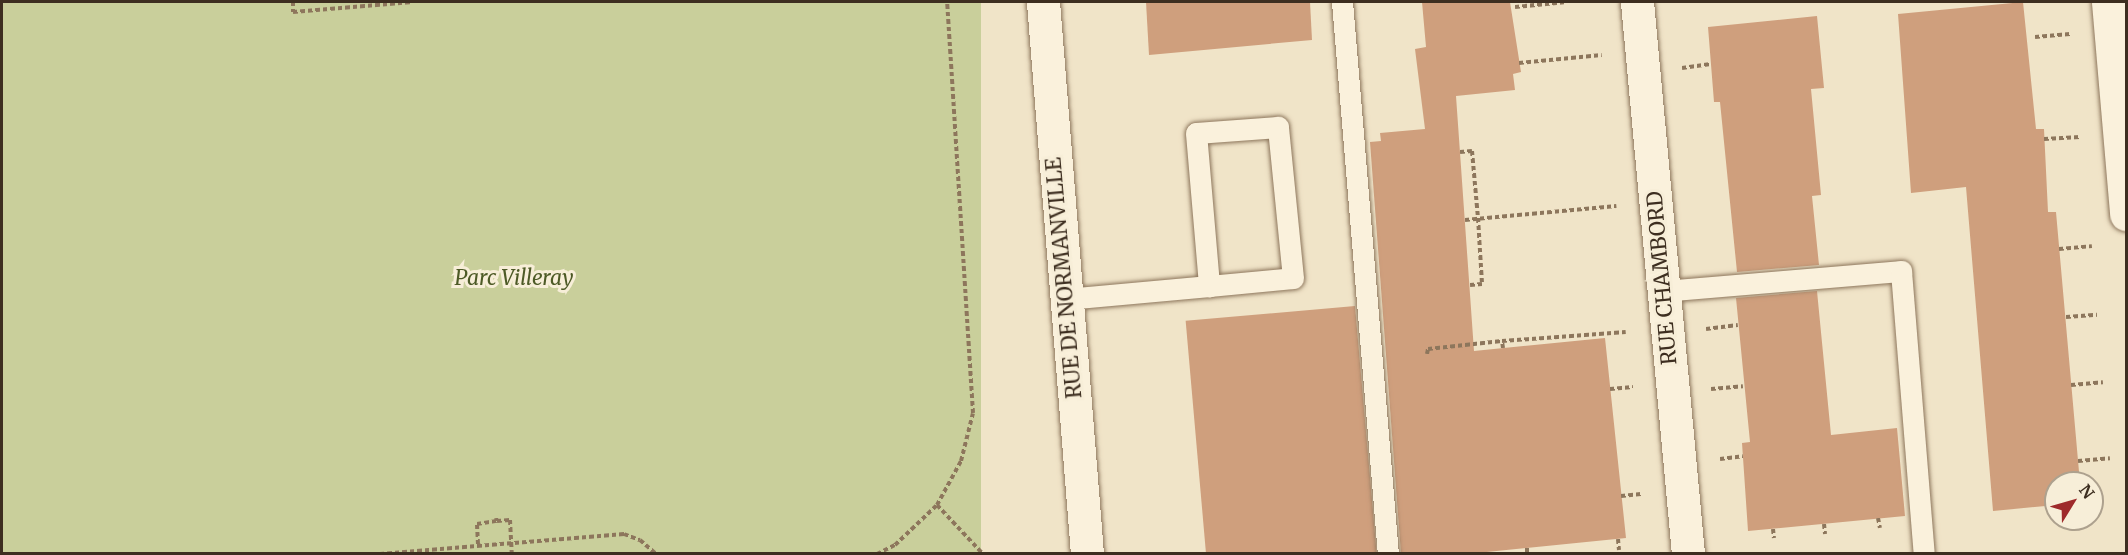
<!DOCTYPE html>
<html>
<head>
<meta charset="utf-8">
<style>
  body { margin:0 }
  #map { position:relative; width:2128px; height:555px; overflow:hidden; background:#f0e4c8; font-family:Merriweather,serif }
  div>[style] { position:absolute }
  .green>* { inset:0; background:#c9cf9b; transform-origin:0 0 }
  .building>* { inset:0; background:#cf9f7d; transform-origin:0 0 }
  .path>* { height:4px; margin-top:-2px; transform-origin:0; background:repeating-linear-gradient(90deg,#8d765c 0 4.5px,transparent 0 7.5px) }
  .roads { filter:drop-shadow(0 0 2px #8d765c) drop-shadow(0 0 2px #8d765c) }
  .service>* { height:21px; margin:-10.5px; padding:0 10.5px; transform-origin:10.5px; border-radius:10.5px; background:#faf1dc }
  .minor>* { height:33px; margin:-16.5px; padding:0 16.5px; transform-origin:16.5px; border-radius:16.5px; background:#faf1dc }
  span { translate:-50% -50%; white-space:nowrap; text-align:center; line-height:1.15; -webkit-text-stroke:6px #f7eed8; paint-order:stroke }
  .park-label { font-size:21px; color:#4d5a26; font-style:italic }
  .street-label { font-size:21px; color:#3d2e20 }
  .frame { position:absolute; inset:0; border:3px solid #3d2e20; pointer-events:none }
  .north { position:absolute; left:2044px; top:471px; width:60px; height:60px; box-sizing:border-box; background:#f7eed8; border:2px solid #ada18e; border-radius:50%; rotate:53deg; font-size:16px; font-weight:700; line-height:24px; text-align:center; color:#3d2e20 }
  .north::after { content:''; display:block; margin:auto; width:21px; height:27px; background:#9e2a2b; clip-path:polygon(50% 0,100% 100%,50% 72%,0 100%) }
</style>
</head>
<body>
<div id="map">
  <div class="green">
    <div style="left:2px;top:2px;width:979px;height:551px"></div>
  </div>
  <div class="building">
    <div style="clip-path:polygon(1146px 2px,1310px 2px,1312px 40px,1149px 55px)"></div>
    <div style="clip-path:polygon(1422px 2px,1510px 2px,1521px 72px,1513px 74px,1515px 90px,1456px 96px,1474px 351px,1605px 338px,1626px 538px,1467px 554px,1401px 554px,1370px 142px,1381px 141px,1380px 133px,1425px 129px,1415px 49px,1426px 47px)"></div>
    <div style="clip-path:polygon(2023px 2px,2036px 129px,2044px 129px,2048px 212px,2056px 212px,2080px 483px,2056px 483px,2056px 505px,1993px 511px,1966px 187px,1911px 193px,1898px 14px)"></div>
    <div style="clip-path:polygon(1817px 16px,1824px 88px,1811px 89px,1821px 195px,1812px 196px,1819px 265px,1737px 272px,1720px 102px,1714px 102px,1708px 27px)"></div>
    <div style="clip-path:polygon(1817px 291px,1831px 435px,1897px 428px,1905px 516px,1748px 531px,1742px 443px,1750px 442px,1736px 298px)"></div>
    <div style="left:1355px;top:306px;width:249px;height:170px;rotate:85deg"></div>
  </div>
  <div class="path">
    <div style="left:293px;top:2px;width:10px;rotate:90deg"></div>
    <div style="left:293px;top:12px;width:120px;rotate:-4.8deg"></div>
    <div style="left:1515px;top:7px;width:52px;rotate:-5.5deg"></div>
    <div style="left:2035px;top:37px;width:35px;rotate:-5deg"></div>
    <div style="left:1519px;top:63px;width:83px;rotate:-5.5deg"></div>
    <div style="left:1682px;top:68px;width:29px;rotate:-8deg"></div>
    <div style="left:2044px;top:139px;width:36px;rotate:-3deg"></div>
    <div style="left:1460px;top:152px;width:12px;rotate:-5deg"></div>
    <div style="left:1472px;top:151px;width:67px;rotate:84.9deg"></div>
    <div style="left:1478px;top:218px;width:66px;rotate:86.5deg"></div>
    <div style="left:1482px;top:284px;width:12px;rotate:175deg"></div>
    <div style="left:1465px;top:220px;width:152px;rotate:-5.3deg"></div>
    <div style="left:2059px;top:249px;width:33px;rotate:-5deg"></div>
    <div style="left:2066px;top:317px;width:31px;rotate:-4deg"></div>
    <div style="left:1706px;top:329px;width:32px;rotate:-7deg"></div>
    <div style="left:1503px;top:348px;width:7px;rotate:-98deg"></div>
    <div style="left:1502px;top:341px;width:124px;rotate:-4.2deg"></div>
    <div style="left:1427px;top:354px;width:5px;rotate:-79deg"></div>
    <div style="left:1428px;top:349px;width:74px;rotate:-6.2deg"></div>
    <div style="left:2071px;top:385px;width:32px;rotate:-5deg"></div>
    <div style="left:1610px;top:389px;width:23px;rotate:-5deg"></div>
    <div style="left:1711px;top:389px;width:32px;rotate:-5deg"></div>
    <div style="left:1720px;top:459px;width:23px;rotate:-7deg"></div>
    <div style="left:2078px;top:461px;width:32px;rotate:-5deg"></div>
    <div style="left:1621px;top:496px;width:20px;rotate:-6deg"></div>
    <div style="left:937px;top:505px;width:67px;rotate:46.8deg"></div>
    <div style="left:496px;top:518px;width:3px;rotate:72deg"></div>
    <div style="left:497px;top:521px;width:13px;rotate:-4deg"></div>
    <div style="left:510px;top:520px;width:34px;rotate:87deg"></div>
    <div style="left:1878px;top:518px;width:10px;rotate:79deg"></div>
    <div style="left:1824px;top:524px;width:10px;rotate:84deg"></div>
    <div style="left:1773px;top:529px;width:9px;rotate:84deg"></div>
    <div style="left:1618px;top:539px;width:11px;rotate:85deg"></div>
    <div style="left:478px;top:544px;width:20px;rotate:-93deg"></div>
    <div style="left:477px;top:524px;width:20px;rotate:-9deg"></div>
    <div style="left:1527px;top:548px;width:6px;rotate:90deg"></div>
    <div style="left:380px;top:554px;width:245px;rotate:-4.7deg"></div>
    <div style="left:624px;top:534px;width:17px;rotate:21deg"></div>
    <div style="left:640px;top:540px;width:21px;rotate:41deg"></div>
    <div style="left:877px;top:554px;width:20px;rotate:-27deg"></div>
    <div style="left:895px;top:545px;width:58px;rotate:-43.6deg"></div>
    <div style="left:937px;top:505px;width:50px;rotate:-61.4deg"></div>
    <div style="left:961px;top:461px;width:49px;rotate:-76deg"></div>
    <div style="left:973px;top:413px;width:412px;rotate:-93.6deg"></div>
  </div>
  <div class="roads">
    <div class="service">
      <div style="left:1342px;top:2px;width:554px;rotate:85.24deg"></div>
      <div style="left:1663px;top:291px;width:239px;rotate:-4.8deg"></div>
      <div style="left:1901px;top:271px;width:284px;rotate:85.4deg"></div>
      <div style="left:1066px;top:299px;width:144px;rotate:-5.2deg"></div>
      <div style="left:1209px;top:286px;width:84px;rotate:-5.4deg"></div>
      <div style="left:1293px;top:278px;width:152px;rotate:-95.7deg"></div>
      <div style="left:1278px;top:127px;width:82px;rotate:175.8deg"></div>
      <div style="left:1196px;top:133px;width:154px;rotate:85.1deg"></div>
    </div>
    <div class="minor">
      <div style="left:1043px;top:2px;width:554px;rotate:85.44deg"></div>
      <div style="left:1637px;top:2px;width:554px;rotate:84.72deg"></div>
      <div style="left:2108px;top:2px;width:213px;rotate:85.1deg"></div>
    </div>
  </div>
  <div class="park-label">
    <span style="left:514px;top:278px">Parc Villeray</span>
  </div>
  <div class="street-label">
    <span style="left:1064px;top:278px;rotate:-95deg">RUE DE NORMANVILLE</span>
    <span style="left:1662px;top:278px;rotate:-95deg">RUE CHAMBORD</span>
  </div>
  <div class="frame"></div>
  <div class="north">N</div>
</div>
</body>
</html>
